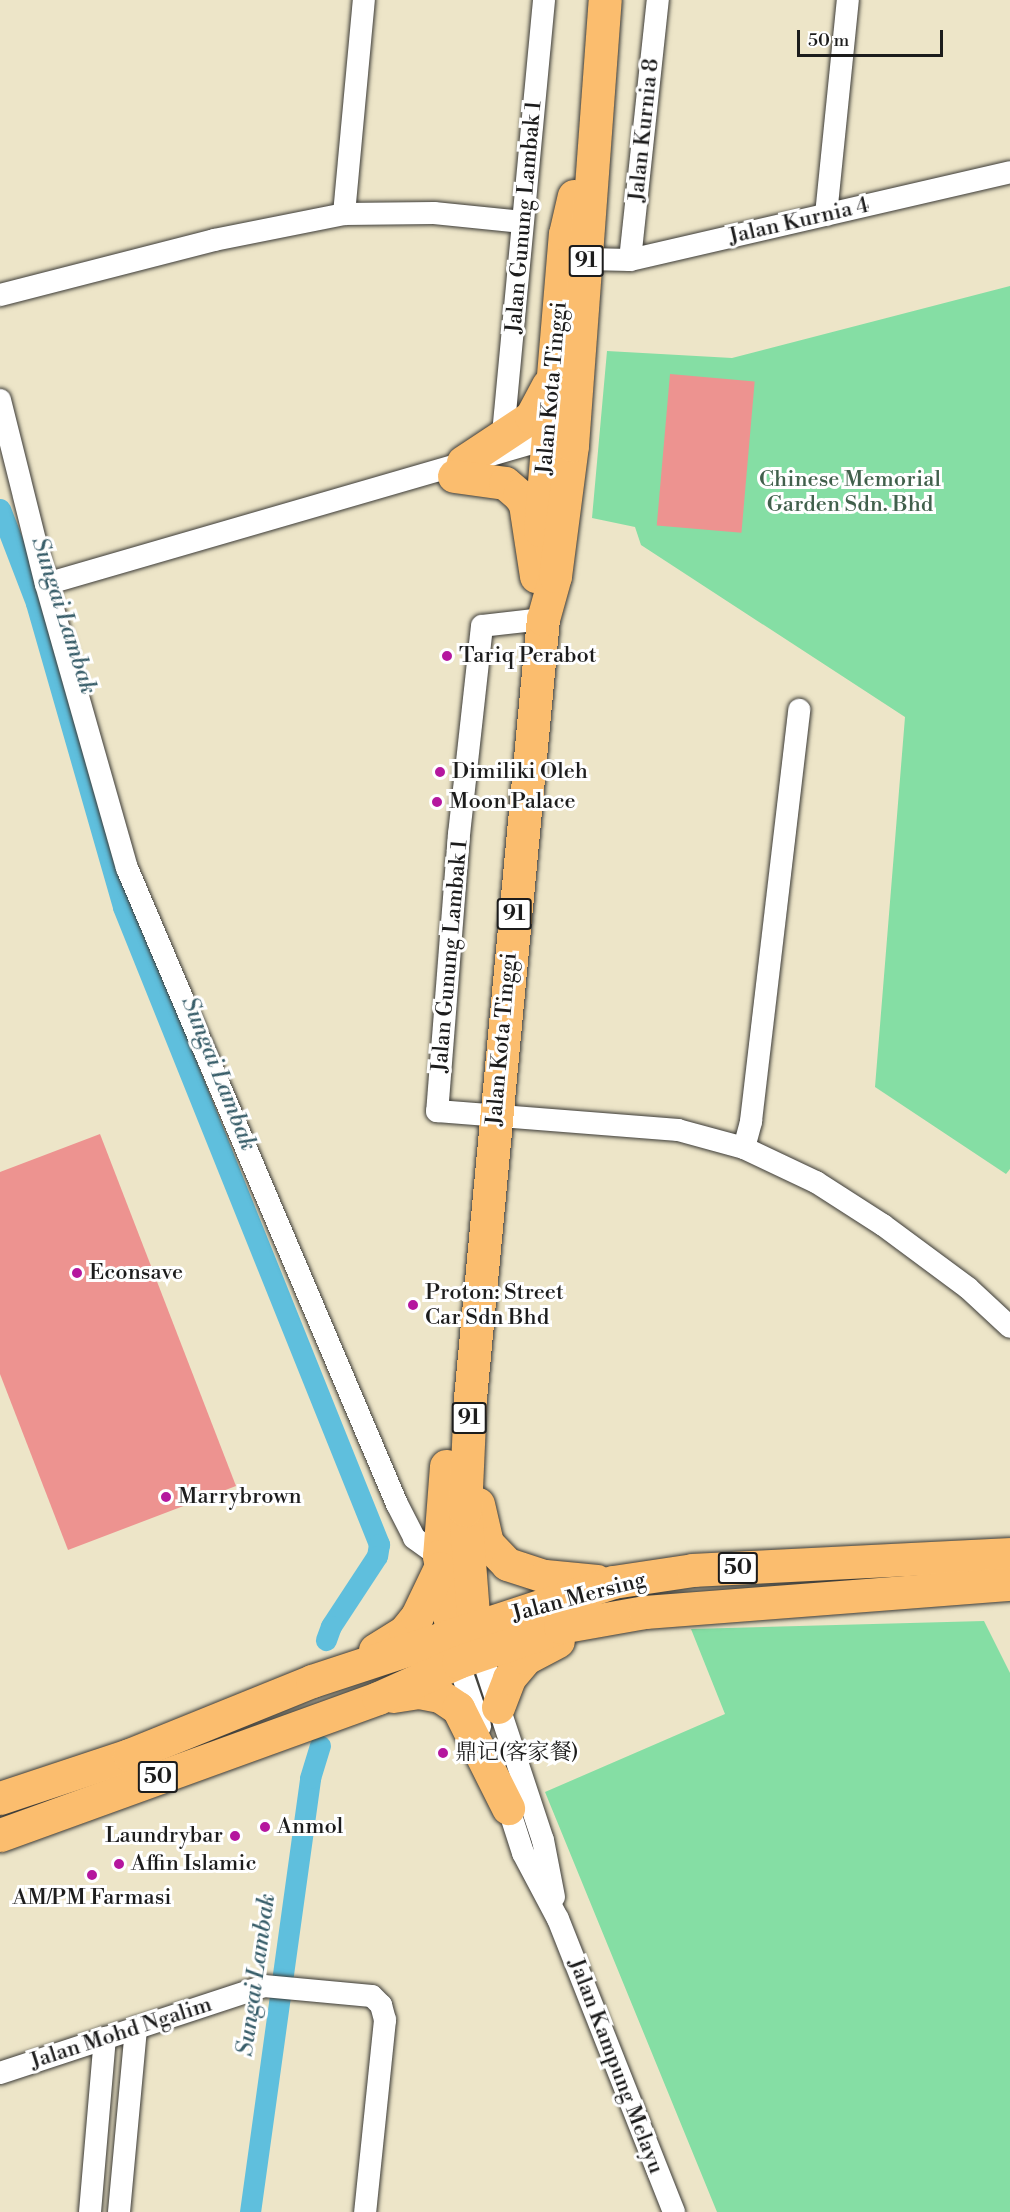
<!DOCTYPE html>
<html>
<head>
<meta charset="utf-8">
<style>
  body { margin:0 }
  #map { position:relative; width:1010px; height:2212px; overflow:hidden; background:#ede5c8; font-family:"Libre Bodoni","Noto Serif SC",serif }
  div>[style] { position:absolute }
  .green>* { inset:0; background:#85dea4 }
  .canal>* { height:21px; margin:-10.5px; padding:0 10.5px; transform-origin:10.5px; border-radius:10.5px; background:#5fbfdd }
  .building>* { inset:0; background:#ed9390; transform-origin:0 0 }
  .roads { filter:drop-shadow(0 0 2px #3b3a36) drop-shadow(0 0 2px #3b3a36) }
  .minor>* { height:22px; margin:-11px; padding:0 11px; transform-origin:11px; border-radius:11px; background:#fff }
  .highway>* { height:33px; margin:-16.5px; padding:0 16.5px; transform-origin:16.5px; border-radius:16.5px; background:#fbbd6e }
  .dots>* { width:16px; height:16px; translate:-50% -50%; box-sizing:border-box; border:3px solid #fff; border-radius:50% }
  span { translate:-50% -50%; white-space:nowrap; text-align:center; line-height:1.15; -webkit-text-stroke:6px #fff; paint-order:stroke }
  .shield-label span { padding:2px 4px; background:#fff; border:2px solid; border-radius:4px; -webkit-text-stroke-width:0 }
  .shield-label { font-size:21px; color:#1c1c1c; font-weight:700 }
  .street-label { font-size:22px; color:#1c1c1c }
  .park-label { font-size:22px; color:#41604c }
  .poi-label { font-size:22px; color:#1c1c1c }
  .left { translate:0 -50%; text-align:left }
  .right { translate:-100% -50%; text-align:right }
  .water-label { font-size:24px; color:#375d69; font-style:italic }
  .scale { position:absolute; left:797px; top:30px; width:146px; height:27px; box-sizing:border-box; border:3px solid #1c1c1c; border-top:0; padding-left:8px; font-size:18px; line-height:21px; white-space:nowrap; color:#1c1c1c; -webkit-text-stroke:4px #fff; paint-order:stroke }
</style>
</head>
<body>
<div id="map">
  <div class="green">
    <div style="clip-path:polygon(1010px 286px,1010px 1169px,1006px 1174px,875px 1087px,905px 717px,641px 545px,635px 527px,592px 518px,607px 351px,732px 358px)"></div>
    <div style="clip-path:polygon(984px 1621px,1010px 1673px,1010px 2212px,717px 2212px,545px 1792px,725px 1714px,691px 1629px)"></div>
  </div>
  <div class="canal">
    <div style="left:0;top:509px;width:101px;rotate:69deg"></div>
    <div style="left:36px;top:603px;width:316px;rotate:74deg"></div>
    <div style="left:123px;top:907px;width:687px;rotate:68.11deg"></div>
    <div style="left:379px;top:1544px;width:12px;rotate:99deg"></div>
    <div style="left:377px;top:1556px;width:84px;rotate:123.3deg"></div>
    <div style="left:331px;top:1626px;width:15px;rotate:110deg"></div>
    <div style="left:250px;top:2212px;width:438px;rotate:-82.1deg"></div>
    <div style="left:310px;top:1778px;width:34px;rotate:-73deg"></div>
  </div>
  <div class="building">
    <div style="left:670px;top:374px;width:85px;height:152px;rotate:5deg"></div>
    <div style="clip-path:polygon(100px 1134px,236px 1486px,68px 1550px,0 1374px,0 1172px)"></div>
  </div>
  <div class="roads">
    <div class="minor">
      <div style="left:344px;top:214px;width:215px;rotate:-84.7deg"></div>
      <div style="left:826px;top:215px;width:216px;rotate:-84.2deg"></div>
      <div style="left:587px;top:259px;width:43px;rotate:1.3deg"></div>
      <div style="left:630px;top:260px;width:390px;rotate:-13deg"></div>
      <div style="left:630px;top:260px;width:262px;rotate:-83.9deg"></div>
      <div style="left:0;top:295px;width:221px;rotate:-14.4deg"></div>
      <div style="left:214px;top:240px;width:133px;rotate:-11.3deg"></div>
      <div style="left:344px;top:214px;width:90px;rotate:-0.6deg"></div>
      <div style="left:434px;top:213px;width:89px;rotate:5.8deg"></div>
      <div style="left:0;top:400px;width:190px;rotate:76deg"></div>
      <div style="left:46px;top:584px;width:295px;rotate:74.1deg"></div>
      <div style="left:127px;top:868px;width:691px;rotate:67deg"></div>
      <div style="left:397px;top:1504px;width:38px;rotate:63deg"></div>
      <div style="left:414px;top:1538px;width:31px;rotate:36deg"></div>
      <div style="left:503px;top:434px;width:436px;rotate:-84.6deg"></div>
      <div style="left:46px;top:584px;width:535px;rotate:-16.17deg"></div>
      <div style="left:543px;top:619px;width:61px;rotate:173.5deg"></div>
      <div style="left:482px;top:626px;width:209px;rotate:96.3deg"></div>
      <div style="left:459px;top:834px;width:278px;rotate:94.5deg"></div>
      <div style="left:437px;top:1111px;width:242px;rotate:4.5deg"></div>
      <div style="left:678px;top:1130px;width:68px;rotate:15.3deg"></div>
      <div style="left:744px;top:1148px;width:80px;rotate:25.3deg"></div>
      <div style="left:816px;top:1182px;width:80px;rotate:32.7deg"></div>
      <div style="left:883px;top:1225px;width:106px;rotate:36.5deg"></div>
      <div style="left:968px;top:1288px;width:57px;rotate:42.9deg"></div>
      <div style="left:744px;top:1148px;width:28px;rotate:-75deg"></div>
      <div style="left:751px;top:1121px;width:414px;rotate:-83.3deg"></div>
      <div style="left:481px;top:1653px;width:197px;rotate:71.7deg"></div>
      <div style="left:543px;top:1840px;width:58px;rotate:79.1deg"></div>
      <div style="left:458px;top:1662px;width:68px;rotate:71deg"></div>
      <div style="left:504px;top:1794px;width:62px;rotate:72.1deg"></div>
      <div style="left:523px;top:1853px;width:75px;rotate:62.1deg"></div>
      <div style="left:558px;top:1919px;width:315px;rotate:68.4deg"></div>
      <div style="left:0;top:2073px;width:278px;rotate:-18.2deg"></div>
      <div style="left:264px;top:1986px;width:108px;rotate:5.3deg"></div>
      <div style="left:372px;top:1996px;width:13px;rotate:45deg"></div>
      <div style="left:381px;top:2005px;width:16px;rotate:75deg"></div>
      <div style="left:385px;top:2020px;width:193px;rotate:95.9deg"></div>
      <div style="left:90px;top:2212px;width:175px;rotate:-85.1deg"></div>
      <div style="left:119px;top:2212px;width:185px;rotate:-84.7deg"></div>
    </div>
    <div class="highway">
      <div style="left:463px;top:462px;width:82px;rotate:-33.5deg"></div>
      <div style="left:531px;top:417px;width:36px;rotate:-62deg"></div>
      <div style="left:454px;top:476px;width:51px;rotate:7.8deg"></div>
      <div style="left:505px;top:483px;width:18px;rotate:41deg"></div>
      <div style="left:519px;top:495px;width:11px;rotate:56deg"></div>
      <div style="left:525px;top:504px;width:73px;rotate:81.3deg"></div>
      <div style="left:540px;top:530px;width:297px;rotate:-85.2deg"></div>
      <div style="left:565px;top:234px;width:39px;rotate:-77deg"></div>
      <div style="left:446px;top:1466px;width:90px;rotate:94.4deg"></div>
      <div style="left:439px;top:1556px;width:100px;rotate:80.3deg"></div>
      <div style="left:478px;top:1504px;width:40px;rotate:77deg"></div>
      <div style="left:487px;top:1543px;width:29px;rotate:46deg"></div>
      <div style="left:507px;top:1564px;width:40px;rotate:18deg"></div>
      <div style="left:545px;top:1576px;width:52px;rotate:5.5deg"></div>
      <div style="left:375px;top:1650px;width:36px;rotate:-32deg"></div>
      <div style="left:405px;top:1631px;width:19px;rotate:-51deg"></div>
      <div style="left:417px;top:1616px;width:53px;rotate:-64.4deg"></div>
      <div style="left:481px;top:1653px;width:27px;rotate:-105deg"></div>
      <div style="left:474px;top:1627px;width:117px;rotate:-94.4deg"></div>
      <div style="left:465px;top:1510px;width:112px;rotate:-87.4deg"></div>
      <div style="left:470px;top:1398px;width:782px;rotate:-84.65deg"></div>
      <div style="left:543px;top:619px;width:45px;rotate:-74.4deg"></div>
      <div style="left:555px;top:576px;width:132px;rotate:-82.6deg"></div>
      <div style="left:572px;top:445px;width:446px;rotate:-85.8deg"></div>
      <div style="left:393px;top:1696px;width:26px;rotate:-9deg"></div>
      <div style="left:419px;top:1692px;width:21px;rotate:11deg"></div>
      <div style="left:440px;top:1696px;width:22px;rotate:34deg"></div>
      <div style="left:458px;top:1708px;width:112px;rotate:63.4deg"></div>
      <div style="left:498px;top:1707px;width:31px;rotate:-69deg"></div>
      <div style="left:509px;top:1678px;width:26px;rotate:-50deg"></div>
      <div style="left:526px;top:1658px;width:36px;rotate:-28deg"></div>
      <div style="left:0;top:1798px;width:136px;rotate:-18.4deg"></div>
      <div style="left:129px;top:1755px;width:197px;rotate:-22deg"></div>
      <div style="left:312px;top:1681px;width:317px;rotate:-18.2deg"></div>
      <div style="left:613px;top:1582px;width:81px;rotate:-8.5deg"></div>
      <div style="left:693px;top:1570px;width:317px;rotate:-2.9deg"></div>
      <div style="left:0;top:1835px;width:402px;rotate:-19.9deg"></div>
      <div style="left:378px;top:1698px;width:88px;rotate:-24.2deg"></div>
      <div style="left:458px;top:1662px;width:108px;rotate:-18.9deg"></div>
      <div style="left:560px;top:1627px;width:86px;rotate:-10deg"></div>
      <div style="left:645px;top:1612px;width:366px;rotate:-4.4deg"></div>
    </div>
  </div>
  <div class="dots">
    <div style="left:447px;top:656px;background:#b5179e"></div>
    <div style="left:440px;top:772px;background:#b5179e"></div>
    <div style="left:437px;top:802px;background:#b5179e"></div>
    <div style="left:77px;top:1273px;background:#b5179e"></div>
    <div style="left:413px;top:1305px;background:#b5179e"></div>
    <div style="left:166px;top:1497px;background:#b5179e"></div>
    <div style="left:443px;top:1753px;background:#b5179e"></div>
    <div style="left:265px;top:1827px;background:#b5179e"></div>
    <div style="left:235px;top:1836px;background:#b5179e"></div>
    <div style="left:119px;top:1864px;background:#b5179e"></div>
    <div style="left:92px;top:1875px;background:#b5179e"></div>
  </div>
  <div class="shield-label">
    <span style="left:586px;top:261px">91</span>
    <span style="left:514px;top:914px">91</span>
    <span style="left:469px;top:1418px">91</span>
    <span style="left:738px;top:1568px">50</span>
    <span style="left:158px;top:1777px">50</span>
  </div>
  <div class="street-label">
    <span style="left:644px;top:130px;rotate:-84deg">Jalan Kurnia 8</span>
    <span style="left:524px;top:217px;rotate:-85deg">Jalan Gunung Lambak 1</span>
    <span style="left:799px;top:221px;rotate:-13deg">Jalan Kurnia 4</span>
    <span style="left:552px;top:388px;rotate:-85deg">Jalan Kota Tinggi</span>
    <span style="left:450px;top:956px;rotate:-85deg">Jalan Gunung Lambak 1</span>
    <span style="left:502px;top:1039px;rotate:-85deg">Jalan Kota Tinggi</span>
    <span style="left:579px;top:1597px;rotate:-15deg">Jalan Mersing</span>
    <span style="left:121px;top:2033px;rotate:-18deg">Jalan Mohd Ngalim</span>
    <span style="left:616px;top:2066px;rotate:69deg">Jalan Kampung Melayu</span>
  </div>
  <div class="park-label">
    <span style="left:850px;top:492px">Chinese Memorial<br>Garden Sdn. Bhd</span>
  </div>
  <div class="poi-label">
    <span class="left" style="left:459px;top:656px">Tariq Perabot</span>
    <span class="left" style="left:452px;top:772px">Dimiliki Oleh</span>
    <span class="left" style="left:449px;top:802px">Moon Palace</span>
    <span class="left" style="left:89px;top:1273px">Econsave</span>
    <span class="left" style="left:425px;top:1305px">Proton: Street<br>Car Sdn Bhd</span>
    <span class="left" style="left:178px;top:1497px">Marrybrown</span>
    <span class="left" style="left:455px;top:1753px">鼎记(客家餐)</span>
    <span class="left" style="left:277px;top:1827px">Anmol</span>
    <span class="right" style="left:223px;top:1836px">Laundrybar</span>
    <span class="left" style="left:131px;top:1864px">Affin Islamic</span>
    <span style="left:92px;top:1898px">AM/PM Farmasi</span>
  </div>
  <div class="water-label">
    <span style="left:63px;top:616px;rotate:72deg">Sungai Lambak</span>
    <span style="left:218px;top:1074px;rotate:68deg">Sungai Lambak</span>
    <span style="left:257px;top:1975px;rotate:-82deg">Sungai Lambak</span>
  </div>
  <div class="scale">50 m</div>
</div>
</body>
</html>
